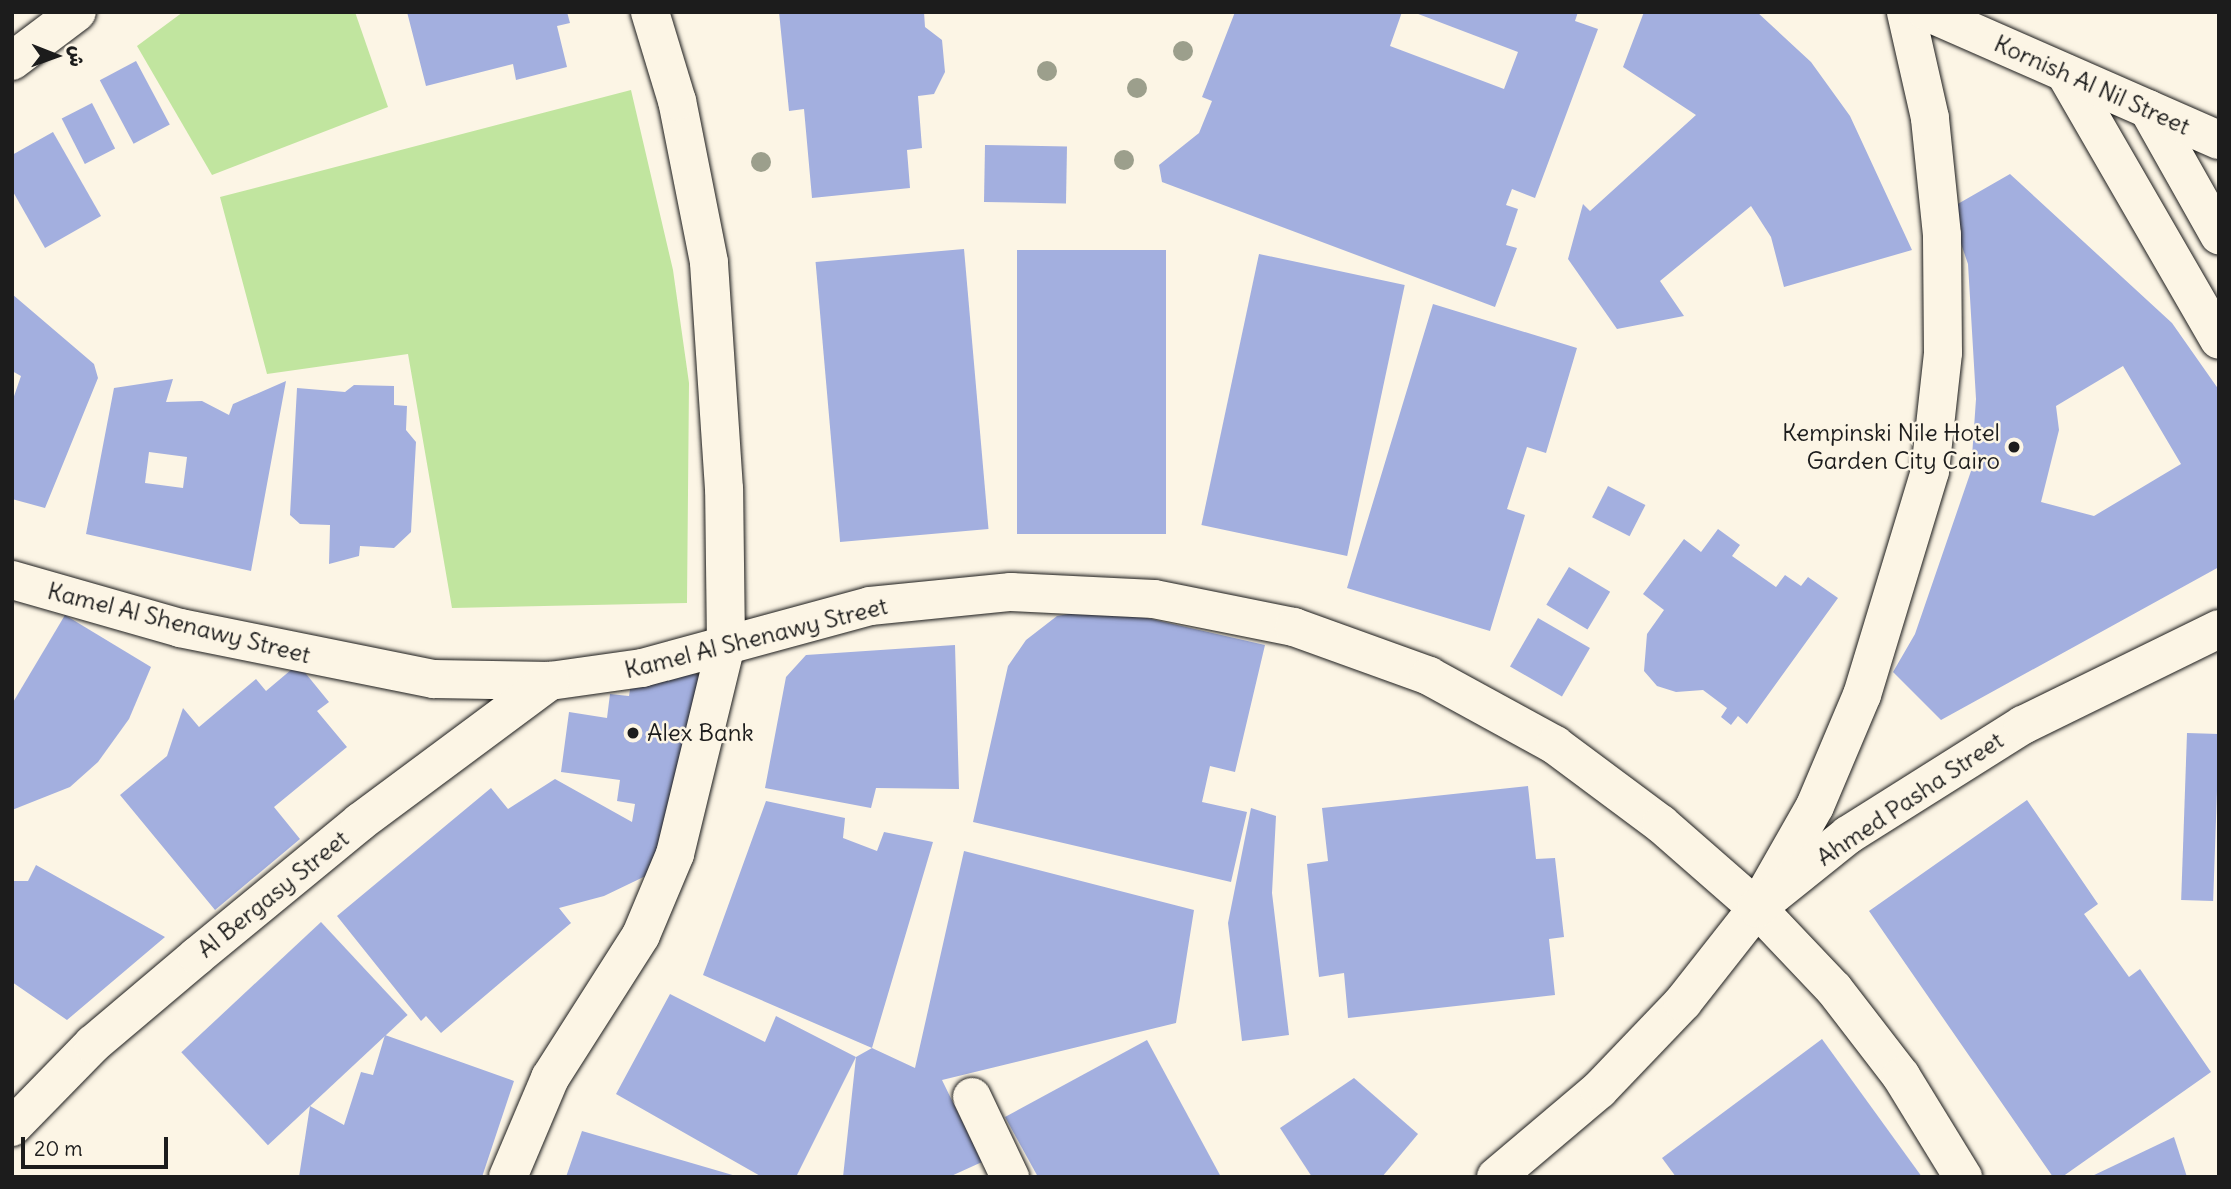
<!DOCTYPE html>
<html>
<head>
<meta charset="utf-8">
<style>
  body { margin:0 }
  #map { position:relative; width:2231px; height:1189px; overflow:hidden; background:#fcf5e5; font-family:Delius,"Playpen Sans Arabic",sans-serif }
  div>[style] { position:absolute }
  .green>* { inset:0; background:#c1e59f }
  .building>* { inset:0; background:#a3afdf; transform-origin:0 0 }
  .roads { filter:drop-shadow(0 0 2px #1c1c1c) drop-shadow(0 0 2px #1c1c1c) }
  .minor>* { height:38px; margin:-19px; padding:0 19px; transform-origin:19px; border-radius:19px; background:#fcf5e5 }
  .trunk>* { height:38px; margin:-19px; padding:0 19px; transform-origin:19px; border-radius:19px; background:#fcf5e5 }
  .trees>* { width:20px; height:20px; margin:-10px; border-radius:50%; background:#9c9f8c }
  .dots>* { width:19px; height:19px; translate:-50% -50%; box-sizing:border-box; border:4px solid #fcf5e5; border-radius:50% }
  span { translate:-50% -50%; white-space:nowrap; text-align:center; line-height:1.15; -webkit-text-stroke:5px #fcf5e5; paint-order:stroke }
  .street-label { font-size:24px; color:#1c1c1c }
  .poi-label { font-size:24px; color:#1c1c1c }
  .right { translate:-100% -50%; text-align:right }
  .left { translate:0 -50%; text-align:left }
  .frame { position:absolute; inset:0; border:14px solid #1c1c1c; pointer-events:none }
  .north { position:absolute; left:21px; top:21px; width:70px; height:70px; -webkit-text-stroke:5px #fcf5e5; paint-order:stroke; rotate:91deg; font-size:19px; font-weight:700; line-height:28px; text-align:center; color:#1c1c1c }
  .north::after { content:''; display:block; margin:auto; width:24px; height:32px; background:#1c1c1c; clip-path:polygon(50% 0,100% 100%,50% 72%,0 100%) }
  .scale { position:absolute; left:21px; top:1137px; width:147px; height:32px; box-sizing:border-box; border:4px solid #1c1c1c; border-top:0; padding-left:9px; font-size:21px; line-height:24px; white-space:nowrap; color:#1c1c1c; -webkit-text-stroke:5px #fcf5e5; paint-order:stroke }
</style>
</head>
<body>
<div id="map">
  <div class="green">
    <div style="clip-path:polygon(183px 12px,355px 12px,388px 107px,212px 175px,137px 46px)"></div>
    <div style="clip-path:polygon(631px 90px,673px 270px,689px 383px,687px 603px,452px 608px,408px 354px,267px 374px,220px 197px)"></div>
  </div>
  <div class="building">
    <div style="clip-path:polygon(407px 12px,567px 12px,570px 23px,557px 26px,567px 67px,516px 80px,513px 64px,426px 86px)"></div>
    <div style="clip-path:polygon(779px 12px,924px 12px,925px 27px,942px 40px,945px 72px,934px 94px,918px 96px,922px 148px,907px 150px,910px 188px,812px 198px,804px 109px,789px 111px)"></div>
    <div style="clip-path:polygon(1235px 12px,1402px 12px,1390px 46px,1504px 89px,1518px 52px,1413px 12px,1578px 12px,1575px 21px,1598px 29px,1535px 198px,1512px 189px,1506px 205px,1518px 209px,1506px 245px,1517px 248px,1495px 307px,1162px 182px,1159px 165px,1199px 133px,1212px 101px,1202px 97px)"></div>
    <div style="clip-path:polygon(1644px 12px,1757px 12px,1811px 62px,1850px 116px,1912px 250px,1784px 287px,1771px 237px,1751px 206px,1660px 281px,1684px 316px,1617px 329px,1568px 259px,1583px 204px,1590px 211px,1696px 115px,1623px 67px)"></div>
    <div style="left:136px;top:61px;width:72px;height:41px;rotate:62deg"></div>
    <div style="left:92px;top:103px;width:51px;height:34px;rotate:63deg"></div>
    <div style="clip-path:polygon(53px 132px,101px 216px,45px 248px,12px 190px,12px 155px)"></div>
    <div style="left:985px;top:145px;width:82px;height:57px;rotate:1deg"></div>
    <div style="clip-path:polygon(evenodd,2010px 174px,2172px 323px,2219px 390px,2219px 567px,1941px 720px,1893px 672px,1915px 634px,1971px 471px,1976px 399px,1968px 264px,1949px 209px,2010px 174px,2123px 366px,2181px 464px,2094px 516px,2041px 502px,2059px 430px,2056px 406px,2123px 366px)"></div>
    <div style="left:964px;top:249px;width:281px;height:149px;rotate:85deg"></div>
    <div style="left:1017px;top:250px;width:149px;height:284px"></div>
    <div style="left:1259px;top:254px;width:149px;height:277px;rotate:12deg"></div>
    <div style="clip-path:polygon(12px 294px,94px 364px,98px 378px,45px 508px,12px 499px,12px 402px,21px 376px,12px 371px)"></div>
    <div style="clip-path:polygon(1433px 304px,1577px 348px,1546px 453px,1527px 447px,1507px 509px,1525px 515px,1490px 631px,1347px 588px)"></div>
    <div style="clip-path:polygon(evenodd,173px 379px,166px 402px,202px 401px,229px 415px,233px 404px,286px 381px,251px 571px,86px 534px,114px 388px,173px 379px,149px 452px,187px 457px,183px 488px,145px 483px,149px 452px)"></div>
    <div style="clip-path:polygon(354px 385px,394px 386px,394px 405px,407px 406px,406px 430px,416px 442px,411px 532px,394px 548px,360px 546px,359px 556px,329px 564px,330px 525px,300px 524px,290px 515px,297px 388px,345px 392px)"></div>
    <div style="left:1608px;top:486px;width:42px;height:35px;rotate:27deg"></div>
    <div style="clip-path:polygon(1718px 529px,1740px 545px,1732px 556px,1776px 587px,1785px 575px,1801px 586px,1808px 577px,1838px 598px,1747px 724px,1738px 716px,1731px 725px,1721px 717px,1727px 708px,1703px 690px,1676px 692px,1657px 686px,1644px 671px,1647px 634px,1664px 610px,1643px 594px,1684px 539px,1701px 552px)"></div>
    <div style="left:1569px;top:567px;width:48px;height:44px;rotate:31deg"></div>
    <div style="clip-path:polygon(1103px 608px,1265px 645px,1235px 772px,1210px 766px,1202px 802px,1247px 812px,1231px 882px,973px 822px,1008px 666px,1026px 640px,1057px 616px)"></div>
    <div style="clip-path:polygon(65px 615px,151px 667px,129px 719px,98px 762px,70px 787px,12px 810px,12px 704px)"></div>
    <div style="left:1538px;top:618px;width:60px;height:56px;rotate:30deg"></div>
    <div style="clip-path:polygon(955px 645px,959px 789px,876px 788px,871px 808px,765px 788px,786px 677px,806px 655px)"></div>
    <div style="clip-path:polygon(298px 664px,329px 702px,317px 711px,347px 747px,274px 807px,300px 839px,215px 910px,120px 795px,167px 756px,183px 708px,199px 727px,256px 679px,266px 691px)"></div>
    <div style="clip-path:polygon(670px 672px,706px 675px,656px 871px,604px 896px,559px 908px,571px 923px,441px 1033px,426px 1016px,421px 1021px,337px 916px,491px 788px,508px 809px,555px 779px,632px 822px,635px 804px,617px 801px,620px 780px,561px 772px,569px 712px,607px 718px,610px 694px,629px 696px,632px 677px,665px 682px)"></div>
    <div style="left:2187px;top:733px;width:32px;height:167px;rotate:2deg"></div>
    <div style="clip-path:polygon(1528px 786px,1536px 859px,1555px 858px,1564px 937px,1549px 939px,1555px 995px,1348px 1018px,1344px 973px,1319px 977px,1307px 864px,1328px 861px,1322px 808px)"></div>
    <div style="clip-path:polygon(2027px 800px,2098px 904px,2084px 914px,2129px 977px,2140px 969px,2211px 1072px,2062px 1177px,2053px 1177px,1869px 911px)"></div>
    <div style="clip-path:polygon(766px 801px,845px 818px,843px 838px,877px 851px,884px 832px,933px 842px,872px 1048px,703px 975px)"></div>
    <div style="clip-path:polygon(1251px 808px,1276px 816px,1272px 893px,1289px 1035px,1242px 1041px,1228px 923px)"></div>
    <div style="clip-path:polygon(964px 851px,1194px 910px,1176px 1023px,942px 1080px,982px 1162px,949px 1177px,843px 1177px,856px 1057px,872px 1048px,915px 1068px)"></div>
    <div style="clip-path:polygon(36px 865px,165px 937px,67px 1020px,12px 982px,12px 881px,28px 881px)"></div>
    <div style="left:321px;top:922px;width:127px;height:191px;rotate:47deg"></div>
    <div style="clip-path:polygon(670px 994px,765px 1042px,776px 1016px,856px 1057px,796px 1177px,762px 1177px,616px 1094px)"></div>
    <div style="clip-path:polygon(385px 1035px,514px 1081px,482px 1177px,299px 1177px,310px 1106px,344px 1125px,361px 1072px,373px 1075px)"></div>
    <div style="clip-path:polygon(1822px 1039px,1922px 1177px,1676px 1177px,1662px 1158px)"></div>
    <div style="clip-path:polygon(1147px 1040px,1221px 1177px,1038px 1177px,1005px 1117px)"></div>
    <div style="clip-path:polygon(1354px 1078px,1418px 1134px,1382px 1177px,1312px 1177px,1280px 1128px)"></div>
    <div style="clip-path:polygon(582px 1131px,736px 1176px,736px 1177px,566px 1177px)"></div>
    <div style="clip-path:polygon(2174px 1137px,2187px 1177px,2090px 1177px)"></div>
  </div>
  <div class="roads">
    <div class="minor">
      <div style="left:12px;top:61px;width:81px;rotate:-37deg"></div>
      <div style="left:2065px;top:73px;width:308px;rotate:60deg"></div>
      <div style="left:2148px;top:109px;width:145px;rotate:60.6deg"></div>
      <div style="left:12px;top:580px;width:175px;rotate:15.9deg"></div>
      <div style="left:180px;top:628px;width:259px;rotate:11.4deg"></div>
      <div style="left:434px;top:679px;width:116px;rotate:1deg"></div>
      <div style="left:550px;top:681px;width:93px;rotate:-8deg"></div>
      <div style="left:642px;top:668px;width:236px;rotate:-15.2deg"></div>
      <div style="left:870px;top:606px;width:142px;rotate:-5.7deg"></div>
      <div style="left:1011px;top:592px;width:143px;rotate:2.8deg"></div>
      <div style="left:1154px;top:599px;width:143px;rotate:11.3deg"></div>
      <div style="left:1294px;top:627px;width:144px;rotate:19.9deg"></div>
      <div style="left:1429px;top:676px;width:144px;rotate:28.7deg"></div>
      <div style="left:1555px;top:745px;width:132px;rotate:36.7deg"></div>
      <div style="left:1661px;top:824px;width:128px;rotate:41.2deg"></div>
      <div style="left:1757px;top:908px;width:112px;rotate:46.5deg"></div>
      <div style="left:1834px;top:989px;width:110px;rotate:52.4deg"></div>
      <div style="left:1901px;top:1076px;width:119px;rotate:58.5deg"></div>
      <div style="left:1757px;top:908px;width:117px;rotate:-60.4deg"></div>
      <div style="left:1815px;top:806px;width:121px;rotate:-67.1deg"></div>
      <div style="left:1862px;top:695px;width:234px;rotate:-73.1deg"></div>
      <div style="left:1930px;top:471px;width:119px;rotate:-83.7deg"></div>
      <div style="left:1943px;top:353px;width:118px;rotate:-90.5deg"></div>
      <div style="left:1942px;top:235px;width:118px;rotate:-95.9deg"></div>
      <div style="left:1930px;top:118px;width:109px;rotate:-102.8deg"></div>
      <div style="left:972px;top:1097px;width:89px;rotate:64.6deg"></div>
      <div style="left:12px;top:1127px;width:116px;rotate:-45.7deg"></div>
      <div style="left:93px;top:1044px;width:136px;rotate:-40.2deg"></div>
      <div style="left:197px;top:956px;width:211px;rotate:-39.4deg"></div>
      <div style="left:360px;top:822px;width:237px;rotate:-36.6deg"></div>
      <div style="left:508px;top:1177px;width:108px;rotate:-67deg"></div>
      <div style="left:550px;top:1078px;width:169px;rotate:-57.5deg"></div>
      <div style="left:641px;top:935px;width:88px;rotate:-67.2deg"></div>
      <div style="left:675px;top:854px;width:215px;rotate:-76.3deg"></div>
      <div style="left:726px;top:645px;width:156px;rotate:-90.7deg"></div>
      <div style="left:724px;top:489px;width:227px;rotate:-93.8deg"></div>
      <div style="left:709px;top:262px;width:164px;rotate:-101.2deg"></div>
      <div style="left:677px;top:101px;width:93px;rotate:-106.9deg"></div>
      <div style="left:1496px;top:1177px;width:135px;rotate:-40.2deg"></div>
      <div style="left:1599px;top:1090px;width:122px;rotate:-46.3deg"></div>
      <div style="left:1683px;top:1002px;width:120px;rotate:-51.8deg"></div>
      <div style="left:1757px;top:908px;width:117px;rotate:-38.7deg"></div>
      <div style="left:1848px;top:835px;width:207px;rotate:-32.2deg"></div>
      <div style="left:2023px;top:725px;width:218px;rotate:-26.1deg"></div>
    </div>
    <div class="trunk">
      <div style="left:1927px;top:12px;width:319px;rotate:23.7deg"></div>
    </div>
  </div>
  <div class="trees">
    <div style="left:1183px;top:51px"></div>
    <div style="left:1047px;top:71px"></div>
    <div style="left:1137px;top:88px"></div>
    <div style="left:1124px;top:160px"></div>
    <div style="left:761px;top:162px"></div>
  </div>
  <div class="dots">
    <div style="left:2014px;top:447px;background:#1c1c1c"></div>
    <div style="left:633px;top:733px;background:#1c1c1c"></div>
  </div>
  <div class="street-label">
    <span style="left:2092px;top:85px;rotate:24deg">Kornish Al Nil Street</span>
    <span style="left:179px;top:623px;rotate:14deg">Kamel Al Shenawy Street</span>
    <span style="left:756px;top:638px;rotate:-14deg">Kamel Al Shenawy Street</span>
    <span style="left:1910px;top:799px;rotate:-34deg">Ahmed Pasha Street</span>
    <span style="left:273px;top:894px;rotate:-39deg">Al Bergasy Street</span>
  </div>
  <div class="poi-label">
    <span class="right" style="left:2000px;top:447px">Kempinski Nile Hotel<br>Garden City Cairo</span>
    <span class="left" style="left:647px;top:733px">Alex Bank</span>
  </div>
  <div class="frame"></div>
  <div class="north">ش</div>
  <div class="scale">20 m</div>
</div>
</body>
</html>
